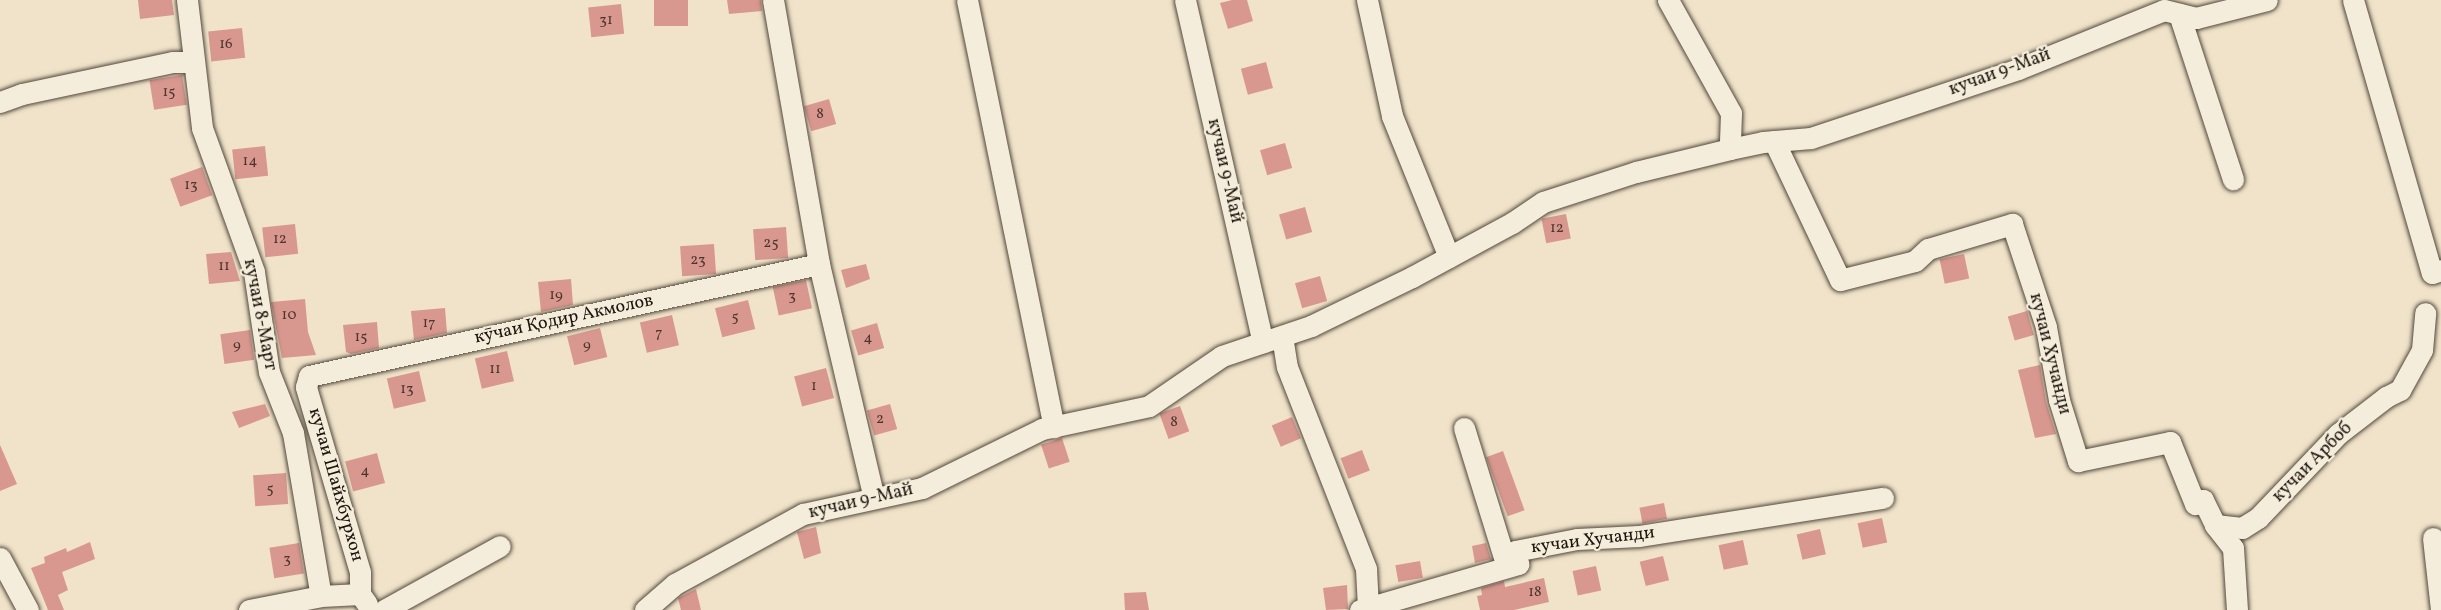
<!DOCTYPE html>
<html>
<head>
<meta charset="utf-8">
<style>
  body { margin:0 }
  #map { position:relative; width:2441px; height:610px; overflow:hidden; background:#f0e3c9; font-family:Vollkorn,serif }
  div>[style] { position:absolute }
  .building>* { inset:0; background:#d9988f; transform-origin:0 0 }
  .roads { filter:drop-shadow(0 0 2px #52483c) drop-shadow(0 0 2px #52483c) }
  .minor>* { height:21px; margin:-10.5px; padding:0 10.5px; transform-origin:10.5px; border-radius:10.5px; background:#f5eddc }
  span { translate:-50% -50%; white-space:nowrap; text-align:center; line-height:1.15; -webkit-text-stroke:4.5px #f5eddc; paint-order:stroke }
  .number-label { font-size:15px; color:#4d362e }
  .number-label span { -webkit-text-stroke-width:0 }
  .street-label { font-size:18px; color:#1e150d }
</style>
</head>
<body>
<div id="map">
  <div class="building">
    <div style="clip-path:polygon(138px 0,172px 0,174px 15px,140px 19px)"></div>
    <div style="left:654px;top:0;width:34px;height:26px"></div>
    <div style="clip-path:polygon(727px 0,761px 0,762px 11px,729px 14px)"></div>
    <div style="clip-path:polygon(1232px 0,1247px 0,1253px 21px,1228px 29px,1220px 3px)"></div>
    <div style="left:621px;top:4px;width:30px;height:33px;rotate:84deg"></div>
    <div style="left:242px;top:28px;width:30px;height:34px;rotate:84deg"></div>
    <div style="left:1266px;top:62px;width:27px;height:26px;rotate:75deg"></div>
    <div style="left:182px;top:75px;width:30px;height:33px;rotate:81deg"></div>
    <div style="left:829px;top:99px;width:26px;height:26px;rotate:74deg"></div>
    <div style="left:1285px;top:143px;width:26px;height:26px;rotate:74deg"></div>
    <div style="left:265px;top:146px;width:30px;height:33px;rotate:84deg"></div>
    <div style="left:202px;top:167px;width:30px;height:34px;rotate:70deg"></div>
    <div style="left:1305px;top:207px;width:26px;height:27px;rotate:74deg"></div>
    <div style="left:1566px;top:214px;width:25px;height:25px;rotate:79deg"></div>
    <div style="left:295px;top:224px;width:30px;height:33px;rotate:84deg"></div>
    <div style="left:786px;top:227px;width:31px;height:33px;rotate:86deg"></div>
    <div style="left:714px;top:244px;width:30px;height:34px;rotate:86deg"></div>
    <div style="clip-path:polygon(231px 252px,240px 281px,209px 284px,206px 254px)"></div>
    <div style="left:1964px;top:254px;width:25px;height:25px;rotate:78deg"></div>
    <div style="clip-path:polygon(866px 264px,870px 279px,846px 288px,841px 270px)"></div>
    <div style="left:1320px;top:276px;width:26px;height:26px;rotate:74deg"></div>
    <div style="clip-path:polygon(571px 279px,573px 305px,541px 312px,538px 282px)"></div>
    <div style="left:806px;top:280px;width:29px;height:34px;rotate:78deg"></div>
    <div style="clip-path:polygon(305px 299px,308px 332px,316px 355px,282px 358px,271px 302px)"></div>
    <div style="left:748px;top:300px;width:30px;height:34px;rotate:76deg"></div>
    <div style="clip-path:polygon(445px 308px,447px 333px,414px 340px,411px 311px)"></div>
    <div style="left:2027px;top:311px;width:25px;height:20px;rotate:74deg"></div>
    <div style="left:672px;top:315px;width:31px;height:33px;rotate:77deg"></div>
    <div style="clip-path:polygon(377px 322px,379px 348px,351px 354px,346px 352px,343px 325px)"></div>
    <div style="left:877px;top:323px;width:26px;height:27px;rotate:74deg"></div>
    <div style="left:600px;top:328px;width:30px;height:34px;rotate:76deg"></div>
    <div style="left:250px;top:330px;width:30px;height:30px;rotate:82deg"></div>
    <div style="left:507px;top:351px;width:31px;height:33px;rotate:77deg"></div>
    <div style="clip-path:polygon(2040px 365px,2046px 402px,2056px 434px,2035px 438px,2018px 370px)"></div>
    <div style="left:826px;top:368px;width:31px;height:33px;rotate:75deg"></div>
    <div style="left:419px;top:371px;width:31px;height:33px;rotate:77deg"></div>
    <div style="clip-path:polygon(265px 404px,270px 416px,239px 428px,232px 412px)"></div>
    <div style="left:890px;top:404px;width:26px;height:24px;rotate:74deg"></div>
    <div style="left:1180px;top:406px;width:27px;height:22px;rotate:70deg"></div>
    <div style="left:1292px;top:417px;width:23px;height:22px;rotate:67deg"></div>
    <div style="left:1062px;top:438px;width:25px;height:22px;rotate:72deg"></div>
    <div style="clip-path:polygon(0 445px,17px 484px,0 491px)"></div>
    <div style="left:1362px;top:450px;width:22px;height:23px;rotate:69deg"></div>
    <div style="left:1503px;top:451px;width:63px;height:18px;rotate:70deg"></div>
    <div style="left:377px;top:453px;width:31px;height:33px;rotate:75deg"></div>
    <div style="left:286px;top:473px;width:31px;height:33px;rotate:86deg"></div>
    <div style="left:1664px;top:503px;width:16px;height:25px;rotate:79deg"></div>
    <div style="left:1882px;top:518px;width:25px;height:25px;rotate:78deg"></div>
    <div style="clip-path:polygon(816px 527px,821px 553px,804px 559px,797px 532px)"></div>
    <div style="left:1820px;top:529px;width:26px;height:24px;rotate:77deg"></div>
    <div style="left:1743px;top:540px;width:25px;height:25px;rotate:78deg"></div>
    <div style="clip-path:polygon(90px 542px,95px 559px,62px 572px,68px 590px,58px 595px,64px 610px,48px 610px,31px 568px,45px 563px,44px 557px,66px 548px,67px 552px)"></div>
    <div style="left:299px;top:543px;width:31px;height:30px;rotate:81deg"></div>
    <div style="clip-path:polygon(1486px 543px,1491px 559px,1475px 563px,1472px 546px)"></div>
    <div style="left:1663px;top:556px;width:25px;height:24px;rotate:76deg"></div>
    <div style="left:1420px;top:561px;width:17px;height:25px;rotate:80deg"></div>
    <div style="left:1596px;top:566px;width:25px;height:24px;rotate:78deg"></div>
    <div style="clip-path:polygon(1544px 578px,1549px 602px,1514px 610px,1480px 610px,1477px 596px,1482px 595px,1481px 588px,1504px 581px,1505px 587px)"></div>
    <div style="clip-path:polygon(1347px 585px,1348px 609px,1326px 610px,1323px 588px)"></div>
    <div style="clip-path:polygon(696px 589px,701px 610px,681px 610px,678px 598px)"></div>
    <div style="clip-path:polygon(1146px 592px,1149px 610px,1125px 610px,1124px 593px)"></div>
  </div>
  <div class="roads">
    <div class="minor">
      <div style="left:187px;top:0;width:129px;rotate:83.3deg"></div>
      <div style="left:202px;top:128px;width:153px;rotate:70.1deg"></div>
      <div style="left:254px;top:272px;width:101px;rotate:81.5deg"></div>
      <div style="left:269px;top:372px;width:66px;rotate:68.5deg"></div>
      <div style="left:293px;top:433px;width:165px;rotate:80.3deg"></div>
      <div style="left:773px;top:0;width:268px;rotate:80.1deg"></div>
      <div style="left:819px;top:264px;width:240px;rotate:76.8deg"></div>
      <div style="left:967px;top:0;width:436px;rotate:78.5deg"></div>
      <div style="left:1185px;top:0;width:351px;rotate:77.2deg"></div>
      <div style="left:1367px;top:0;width:119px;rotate:77.8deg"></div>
      <div style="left:1392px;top:116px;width:152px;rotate:68deg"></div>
      <div style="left:1668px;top:0;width:129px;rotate:60.9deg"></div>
      <div style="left:1731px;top:113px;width:36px;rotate:92deg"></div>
      <div style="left:2353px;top:0;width:284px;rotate:73.9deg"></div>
      <div style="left:2432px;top:273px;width:9px;rotate:-18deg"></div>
      <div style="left:2179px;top:14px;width:174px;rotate:71.9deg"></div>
      <div style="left:0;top:102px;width:23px;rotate:-20deg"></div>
      <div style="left:22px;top:94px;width:154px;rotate:-12deg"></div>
      <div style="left:173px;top:62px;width:21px"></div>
      <div style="left:1774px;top:141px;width:154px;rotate:64.6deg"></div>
      <div style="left:1840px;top:280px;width:77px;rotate:-14.2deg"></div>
      <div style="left:1915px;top:261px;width:18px;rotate:-43deg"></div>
      <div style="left:1928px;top:249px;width:88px;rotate:-16.6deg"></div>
      <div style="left:2012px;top:224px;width:108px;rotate:71.7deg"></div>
      <div style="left:2046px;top:327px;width:74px;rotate:79.9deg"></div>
      <div style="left:2059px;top:400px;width:64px;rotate:72.7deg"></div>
      <div style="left:2078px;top:461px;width:94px;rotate:-11.7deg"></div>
      <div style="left:2170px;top:442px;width:67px;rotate:68deg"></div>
      <div style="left:2195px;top:504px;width:9px;rotate:-27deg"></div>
      <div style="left:2203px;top:500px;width:28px;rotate:64deg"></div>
      <div style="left:2215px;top:525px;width:29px;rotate:52deg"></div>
      <div style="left:2233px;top:548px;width:62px;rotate:86.3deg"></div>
      <div style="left:1282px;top:336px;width:31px;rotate:81deg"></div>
      <div style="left:1287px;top:367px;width:217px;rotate:68.6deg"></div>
      <div style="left:1366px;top:569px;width:39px;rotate:87deg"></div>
      <div style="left:1464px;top:428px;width:145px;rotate:72.8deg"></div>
      <div style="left:2215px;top:525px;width:27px;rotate:6deg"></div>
      <div style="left:2242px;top:528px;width:19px;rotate:-32deg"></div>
      <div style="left:2258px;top:518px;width:116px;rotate:-46.4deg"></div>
      <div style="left:2338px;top:434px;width:61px;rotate:-37.6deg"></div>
      <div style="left:2386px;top:397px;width:16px;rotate:-27deg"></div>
      <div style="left:2400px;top:390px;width:46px;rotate:-61.2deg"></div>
      <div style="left:2422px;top:350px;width:37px;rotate:-85deg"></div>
      <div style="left:2433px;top:538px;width:71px;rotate:83.6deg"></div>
      <div style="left:0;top:558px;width:59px;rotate:61.7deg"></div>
      <div style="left:360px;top:594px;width:22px;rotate:-90deg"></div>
      <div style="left:360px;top:572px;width:193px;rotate:-106.3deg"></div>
      <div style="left:306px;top:387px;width:11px;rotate:-75deg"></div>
      <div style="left:309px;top:376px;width:522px;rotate:-12.39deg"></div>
      <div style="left:249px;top:610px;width:73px;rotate:-11deg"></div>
      <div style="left:321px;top:596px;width:39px;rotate:-3deg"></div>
      <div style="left:360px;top:594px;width:12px;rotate:55deg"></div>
      <div style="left:384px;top:610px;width:132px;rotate:-28.9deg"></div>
      <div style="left:645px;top:610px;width:40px;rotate:-41deg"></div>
      <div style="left:675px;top:584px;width:146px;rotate:-28.7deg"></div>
      <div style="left:803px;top:514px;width:122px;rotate:-12.3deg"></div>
      <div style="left:922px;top:488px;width:134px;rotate:-26.2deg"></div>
      <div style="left:1042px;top:429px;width:109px;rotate:-12.1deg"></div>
      <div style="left:1149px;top:406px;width:88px;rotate:-34.4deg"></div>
      <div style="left:1222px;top:356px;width:94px;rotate:-18.6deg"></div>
      <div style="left:1311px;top:326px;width:112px;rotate:-25.9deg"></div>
      <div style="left:1412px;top:277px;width:114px;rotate:-28.4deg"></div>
      <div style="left:1512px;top:223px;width:37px;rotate:-34deg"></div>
      <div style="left:1543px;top:202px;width:98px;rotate:-17.9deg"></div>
      <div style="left:1636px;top:172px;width:97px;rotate:-13.7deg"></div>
      <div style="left:1730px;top:149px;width:34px;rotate:-12deg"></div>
      <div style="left:1763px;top:142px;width:48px;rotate:-4.8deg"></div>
      <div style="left:1811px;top:138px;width:218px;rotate:-18.4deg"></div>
      <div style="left:2018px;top:69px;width:157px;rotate:-22deg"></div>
      <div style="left:2164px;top:10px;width:33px;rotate:14deg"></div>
      <div style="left:2196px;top:18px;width:73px;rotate:-14.2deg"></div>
      <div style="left:1360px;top:610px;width:165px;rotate:-16.2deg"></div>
      <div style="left:1518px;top:564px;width:13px;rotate:-103deg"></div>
      <div style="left:1515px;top:551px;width:63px;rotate:-11deg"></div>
      <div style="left:1577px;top:539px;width:62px;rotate:-2.8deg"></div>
      <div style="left:1639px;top:536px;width:247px;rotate:-8.9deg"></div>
    </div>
  </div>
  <div class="number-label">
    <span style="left:606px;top:21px">31</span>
    <span style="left:226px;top:45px">16</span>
    <span style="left:169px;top:93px">15</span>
    <span style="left:820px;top:115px">8</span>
    <span style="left:250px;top:162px">14</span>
    <span style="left:191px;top:186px">13</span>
    <span style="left:1557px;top:229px">12</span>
    <span style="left:280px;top:240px">12</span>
    <span style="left:771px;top:244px">25</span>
    <span style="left:698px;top:261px">23</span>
    <span style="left:224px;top:267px">11</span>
    <span style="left:556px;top:296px">19</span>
    <span style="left:792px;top:297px">3</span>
    <span style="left:289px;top:316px">10</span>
    <span style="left:735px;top:318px">5</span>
    <span style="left:429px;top:324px">17</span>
    <span style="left:659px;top:334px">7</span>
    <span style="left:361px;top:338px">15</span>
    <span style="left:868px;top:339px">4</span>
    <span style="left:237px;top:346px">9</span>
    <span style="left:587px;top:346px">9</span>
    <span style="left:495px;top:370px">11</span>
    <span style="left:814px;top:387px">1</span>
    <span style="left:407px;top:390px">13</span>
    <span style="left:880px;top:420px">2</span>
    <span style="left:1174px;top:423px">8</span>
    <span style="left:365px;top:472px">4</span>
    <span style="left:270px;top:490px">5</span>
    <span style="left:287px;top:560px">3</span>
    <span style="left:1535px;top:593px">18</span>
  </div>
  <div class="street-label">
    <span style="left:2000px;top:73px;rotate:-20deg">кучаи 9-Май</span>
    <span style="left:1224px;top:171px;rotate:77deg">кучаи 9-Май</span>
    <span style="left:259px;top:315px;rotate:79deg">кучаи 8-Март</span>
    <span style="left:564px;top:320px;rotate:-12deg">кӯчаи Қодир Акмолов</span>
    <span style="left:2049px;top:354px;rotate:76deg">кучаи Хучанди</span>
    <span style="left:2313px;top:463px;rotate:-45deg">кучаи Арбоб</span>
    <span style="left:335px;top:485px;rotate:74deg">кучаи Шайхбурхон</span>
    <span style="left:861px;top:502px;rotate:-13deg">кучаи 9-Май</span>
    <span style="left:1593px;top:541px;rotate:-7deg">кучаи Хучанди</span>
  </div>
</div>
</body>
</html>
